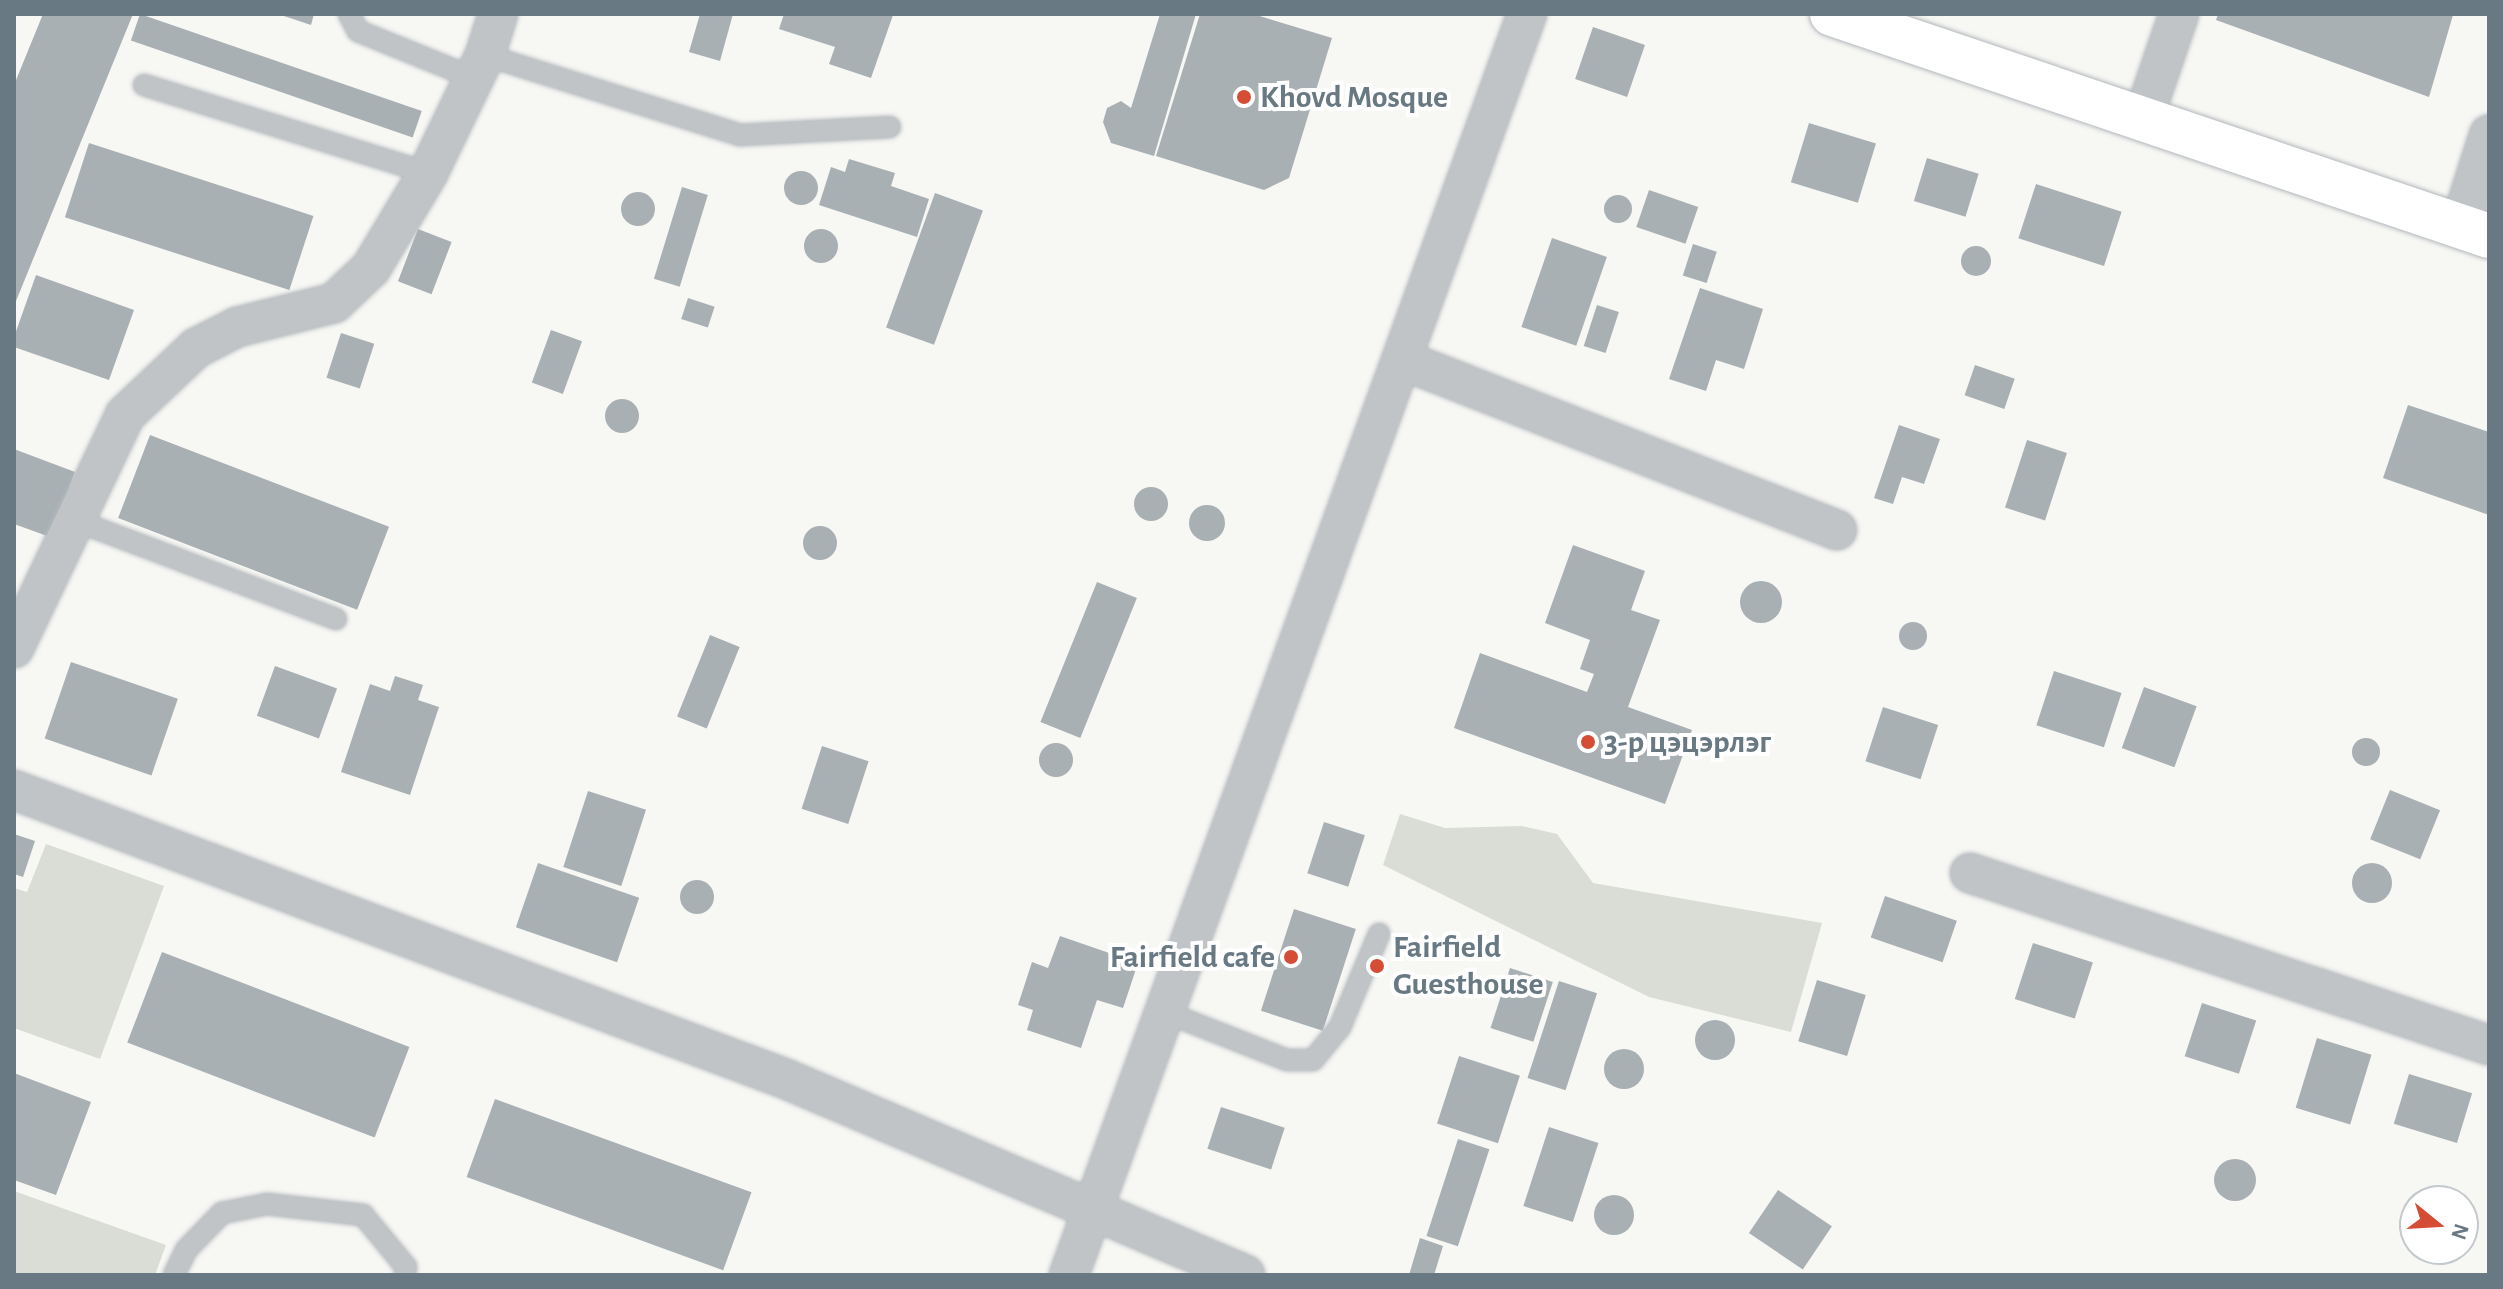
<!DOCTYPE html>
<html>
<head>
<meta charset="utf-8">
<style>
  body { margin:0 }
  #map { position:relative; width:2503px; height:1289px; overflow:hidden; background:#f7f7f4; font-family:"Alegreya Sans",sans-serif }
  div>[style] { position:absolute }
  .green>* { inset:0; background:#d9ddd5 }
  .building>* { inset:0; background:#a8b0b4; transform-origin:0 0 }
  .round { border-radius:50% }
  .roads { filter:drop-shadow(0 0 2px #b3b8bc) drop-shadow(0 0 2px #b3b8bc) }
  .lane>* { height:20px; margin:-10px; padding:0 10px; transform-origin:10px; border-radius:10px; background:#c0c4c7 }
  .street>* { height:38px; margin:-19px; padding:0 19px; transform-origin:19px; border-radius:19px; background:#c0c4c7 }
  .secondary>* { height:44px; margin:-22px; padding:0 22px; transform-origin:22px; border-radius:22px; background:#fff }
  .dots>* { width:22px; height:22px; translate:-50% -50%; box-sizing:border-box; border:4px solid #fff; border-radius:50% }
  span { translate:-50% -50%; white-space:nowrap; text-align:center; line-height:1.15; -webkit-text-stroke:8px #fff; paint-order:stroke }
  .poi-label { font-size:32px; color:#687983; font-weight:700 }
  .left { translate:0 -50%; text-align:left }
  .right { translate:-100% -50%; text-align:right }
  .frame { position:absolute; inset:0; border:16px solid #687983; pointer-events:none }
  .north { position:absolute; left:2399px; top:1185px; width:80px; height:80px; box-sizing:border-box; background:#fff; border:2px solid #c3c9cd; border-radius:50%; rotate:108deg; font-size:22px; font-weight:700; line-height:32px; text-align:center; color:#687983 }
  .north::after { content:''; display:block; margin:auto; width:28px; height:36px; background:#d64d35; clip-path:polygon(50% 0,100% 100%,50% 72%,0 100%) }
</style>
</head>
<body>
<div id="map">
  <div class="green">
    <div style="clip-path:polygon(1400px 814px,1445px 828px,1522px 826px,1557px 834px,1593px 883px,1822px 923px,1791px 1032px,1649px 997px,1383px 865px)"></div>
    <div style="clip-path:polygon(46px 844px,164px 886px,100px 1059px,14px 1028px,14px 888px,27px 892px)"></div>
    <div style="clip-path:polygon(14px 1191px,166px 1245px,155px 1275px,14px 1275px)"></div>
  </div>
  <div class="building">
    <div style="clip-path:polygon(43px 14px,133px 14px,14px 306px,14px 85px)"></div>
    <div style="left:140px;top:14px;width:298px;height:28px;rotate:19deg"></div>
    <div style="clip-path:polygon(278px 14px,314px 14px,311px 25px)"></div>
    <div style="clip-path:polygon(700px 14px,733px 14px,720px 61px,689px 52px)"></div>
    <div style="clip-path:polygon(784px 14px,891px 14px,893px 15px,871px 78px,829px 64px,835px 47px,779px 29px)"></div>
    <div style="clip-path:polygon(1160px 14px,1196px 14px,1154px 156px,1111px 143px,1103px 122px,1107px 108px,1121px 101px,1131px 108px)"></div>
    <div style="clip-path:polygon(1200px 14px,1253px 14px,1332px 38px,1289px 178px,1264px 190px,1156px 156px)"></div>
    <div style="clip-path:polygon(2218px 14px,2449px 14px,2453px 15px,2429px 97px,2216px 20px)"></div>
    <div style="left:1593px;top:27px;width:55px;height:55px;rotate:19deg"></div>
    <div style="left:1809px;top:123px;width:70px;height:62px;rotate:17deg"></div>
    <div style="left:89px;top:143px;width:236px;height:78px;rotate:18deg"></div>
    <div style="left:1927px;top:158px;width:54px;height:45px;rotate:17deg"></div>
    <div style="clip-path:polygon(849px 159px,895px 173px,891px 186px,929px 199px,917px 237px,819px 205px,831px 167px,845px 172px)"></div>
    <div class="round" style="left:784px;top:171px;width:34px;height:34px"></div>
    <div style="left:2036px;top:184px;width:90px;height:57px;rotate:18deg"></div>
    <div style="left:682px;top:187px;width:27px;height:96px;rotate:17deg"></div>
    <div style="left:1649px;top:190px;width:52px;height:39px;rotate:19deg"></div>
    <div class="round" style="left:621px;top:192px;width:34px;height:34px"></div>
    <div style="left:935px;top:193px;width:51px;height:143px;rotate:20deg"></div>
    <div class="round" style="left:1604px;top:195px;width:28px;height:28px"></div>
    <div class="round" style="left:804px;top:229px;width:34px;height:34px"></div>
    <div style="left:418px;top:229px;width:36px;height:56px;rotate:21deg"></div>
    <div style="left:1552px;top:238px;width:58px;height:94px;rotate:19deg"></div>
    <div style="left:1693px;top:244px;width:25px;height:33px;rotate:18deg"></div>
    <div class="round" style="left:1961px;top:246px;width:30px;height:30px"></div>
    <div style="clip-path:polygon(36px 275px,134px 310px,109px 380px,14px 347px,14px 337px)"></div>
    <div style="clip-path:polygon(1700px 288px,1763px 309px,1744px 369px,1716px 360px,1706px 391px,1669px 379px)"></div>
    <div style="left:688px;top:298px;width:28px;height:22px;rotate:18deg"></div>
    <div style="left:1597px;top:305px;width:23px;height:43px;rotate:18deg"></div>
    <div style="left:551px;top:330px;width:33px;height:56px;rotate:20deg"></div>
    <div style="left:341px;top:333px;width:35px;height:47px;rotate:18deg"></div>
    <div style="left:1975px;top:365px;width:42px;height:32px;rotate:19deg"></div>
    <div class="round" style="left:605px;top:399px;width:34px;height:34px"></div>
    <div style="clip-path:polygon(2408px 405px,2489px 432px,2489px 515px,2383px 478px)"></div>
    <div style="clip-path:polygon(1899px 425px,1940px 439px,1924px 484px,1902px 477px,1893px 504px,1874px 498px)"></div>
    <div style="left:150px;top:435px;width:256px;height:89px;rotate:21deg"></div>
    <div style="left:2027px;top:440px;width:42px;height:71px;rotate:18deg"></div>
    <div style="clip-path:polygon(14px 449px,75px 472px,50px 537px,14px 524px)"></div>
    <div class="round" style="left:1134px;top:487px;width:34px;height:34px"></div>
    <div class="round" style="left:1189px;top:505px;width:36px;height:36px"></div>
    <div class="round" style="left:803px;top:526px;width:34px;height:34px"></div>
    <div style="clip-path:polygon(1573px 545px,1645px 571px,1631px 610px,1660px 620px,1628px 707px,1692px 730px,1665px 804px,1454px 728px,1480px 653px,1587px 692px,1594px 674px,1580px 669px,1590px 640px,1545px 623px)"></div>
    <div class="round" style="left:1740px;top:581px;width:42px;height:42px"></div>
    <div style="left:1097px;top:582px;width:43px;height:151px;rotate:22deg"></div>
    <div class="round" style="left:1899px;top:622px;width:28px;height:28px"></div>
    <div style="left:710px;top:635px;width:32px;height:88px;rotate:22deg"></div>
    <div style="left:71px;top:662px;width:113px;height:81px;rotate:19deg"></div>
    <div style="left:275px;top:666px;width:66px;height:53px;rotate:20deg"></div>
    <div style="left:2054px;top:671px;width:71px;height:57px;rotate:18deg"></div>
    <div style="clip-path:polygon(395px 676px,423px 685px,418px 700px,439px 707px,410px 795px,341px 772px,370px 684px,390px 691px)"></div>
    <div style="left:2144px;top:687px;width:56px;height:65px;rotate:20deg"></div>
    <div style="left:1883px;top:707px;width:58px;height:57px;rotate:18deg"></div>
    <div class="round" style="left:2352px;top:738px;width:28px;height:28px"></div>
    <div class="round" style="left:1039px;top:743px;width:34px;height:34px"></div>
    <div style="left:822px;top:746px;width:49px;height:66px;rotate:18deg"></div>
    <div style="left:2390px;top:790px;width:54px;height:53px;rotate:22deg"></div>
    <div style="left:588px;top:791px;width:61px;height:80px;rotate:18deg"></div>
    <div style="left:1324px;top:822px;width:43px;height:54px;rotate:18deg"></div>
    <div style="clip-path:polygon(14px 834px,35px 841px,23px 877px,14px 874px)"></div>
    <div class="round" style="left:2352px;top:863px;width:40px;height:40px"></div>
    <div style="left:538px;top:863px;width:107px;height:68px;rotate:19deg"></div>
    <div class="round" style="left:680px;top:880px;width:34px;height:34px"></div>
    <div style="left:1885px;top:896px;width:76px;height:44px;rotate:19deg"></div>
    <div style="left:1294px;top:909px;width:65px;height:107px;rotate:18deg"></div>
    <div style="clip-path:polygon(1060px 936px,1138px 963px,1123px 1008px,1097px 1000px,1081px 1048px,1027px 1030px,1033px 1010px,1018px 1005px,1032px 962px,1048px 968px)"></div>
    <div style="left:2033px;top:943px;width:63px;height:59px;rotate:18deg"></div>
    <div style="left:162px;top:952px;width:265px;height:97px;rotate:21deg"></div>
    <div style="left:1510px;top:968px;width:45px;height:63px;rotate:18deg"></div>
    <div style="left:1817px;top:980px;width:51px;height:64px;rotate:17deg"></div>
    <div style="left:1559px;top:981px;width:40px;height:102px;rotate:18deg"></div>
    <div style="left:2202px;top:1003px;width:57px;height:56px;rotate:18deg"></div>
    <div class="round" style="left:1695px;top:1020px;width:40px;height:40px"></div>
    <div style="left:2317px;top:1038px;width:57px;height:73px;rotate:17deg"></div>
    <div class="round" style="left:1604px;top:1049px;width:40px;height:40px"></div>
    <div style="left:1459px;top:1056px;width:64px;height:71px;rotate:18deg"></div>
    <div style="clip-path:polygon(14px 1073px,91px 1102px,56px 1195px,14px 1180px)"></div>
    <div style="left:2409px;top:1074px;width:66px;height:52px;rotate:17deg"></div>
    <div style="left:495px;top:1099px;width:273px;height:83px;rotate:20deg"></div>
    <div style="left:1221px;top:1107px;width:67px;height:44px;rotate:18deg"></div>
    <div style="left:1549px;top:1127px;width:52px;height:83px;rotate:18deg"></div>
    <div style="left:1458px;top:1139px;width:33px;height:102px;rotate:18deg"></div>
    <div class="round" style="left:2214px;top:1159px;width:42px;height:42px"></div>
    <div style="left:1778px;top:1190px;width:65px;height:52px;rotate:34deg"></div>
    <div class="round" style="left:1594px;top:1195px;width:40px;height:40px"></div>
    <div style="clip-path:polygon(1420px 1238px,1443px 1246px,1434px 1275px,1409px 1275px)"></div>
  </div>
  <div class="roads">
    <div class="lane">
      <div style="left:349px;top:14px;width:19px;rotate:62deg"></div>
      <div style="left:358px;top:31px;width:125px;rotate:22.1deg"></div>
      <div style="left:485px;top:55px;width:268px;rotate:17.4deg"></div>
      <div style="left:741px;top:135px;width:149px;rotate:-3.1deg"></div>
      <div style="left:144px;top:85px;width:297px;rotate:17.2deg"></div>
      <div style="left:74px;top:520px;width:280px;rotate:20.7deg"></div>
      <div style="left:1165px;top:1012px;width:131px;rotate:21.5deg"></div>
      <div style="left:1287px;top:1060px;width:26px"></div>
      <div style="left:1313px;top:1060px;width:43px;rotate:-50.7deg"></div>
      <div style="left:1340px;top:1027px;width:101px;rotate:-67.2deg"></div>
      <div style="left:174px;top:1275px;width:28px;rotate:-64deg"></div>
      <div style="left:186px;top:1250px;width:52px;rotate:-45.8deg"></div>
      <div style="left:222px;top:1213px;width:46px;rotate:-11.3deg"></div>
      <div style="left:267px;top:1204px;width:97px;rotate:6.5deg"></div>
      <div style="left:363px;top:1215px;width:67px;rotate:50.4deg"></div>
      <div style="left:406px;top:1267px;width:8px;rotate:97deg"></div>
    </div>
    <div class="street">
      <div style="left:2143px;top:119px;width:111px;rotate:-71.1deg"></div>
      <div style="left:2460px;top:226px;width:96px;rotate:-72.3deg"></div>
      <div style="left:1403px;top:360px;width:466px;rotate:21.4deg"></div>
      <div style="left:14px;top:648px;width:258px;rotate:-64.5deg"></div>
      <div style="left:125px;top:415px;width:98px;rotate:-43.3deg"></div>
      <div style="left:196px;top:348px;width:46px;rotate:-27.1deg"></div>
      <div style="left:237px;top:327px;width:100px;rotate:-13.9deg"></div>
      <div style="left:334px;top:303px;width:51px;rotate:-43.4deg"></div>
      <div style="left:371px;top:268px;width:111px;rotate:-59deg"></div>
      <div style="left:428px;top:173px;width:131px;rotate:-64.2deg"></div>
      <div style="left:485px;top:55px;width:43px;rotate:-72.4deg"></div>
      <div style="left:14px;top:790px;width:824px;rotate:20.52deg"></div>
      <div style="left:786px;top:1079px;width:499px;rotate:23.1deg"></div>
      <div style="left:1970px;top:873px;width:547px;rotate:18.34deg"></div>
      <div style="left:1069px;top:1275px;width:1342px;rotate:-70.04deg"></div>
    </div>
    <div class="secondary">
      <div style="left:1832px;top:14px;width:693px;rotate:18.67deg"></div>
    </div>
  </div>
  <div class="dots">
    <div style="left:1244px;top:97px;background:#d64d35"></div>
    <div style="left:1588px;top:742px;background:#d64d35"></div>
    <div style="left:1291px;top:957px;background:#d64d35"></div>
    <div style="left:1377px;top:966px;background:#d64d35"></div>
  </div>
  <div class="poi-label">
    <span class="left" style="left:1260px;top:97px">Khovd Mosque</span>
    <span class="left" style="left:1604px;top:742px">3-р цэцэрлэг</span>
    <span class="left" style="left:1393px;top:966px">Fairfield<br>Guesthouse</span>
    <span class="right" style="left:1275px;top:957px">Fairfield cafe</span>
  </div>
  <div class="frame"></div>
  <div class="north">N</div>
</div>
</body>
</html>
